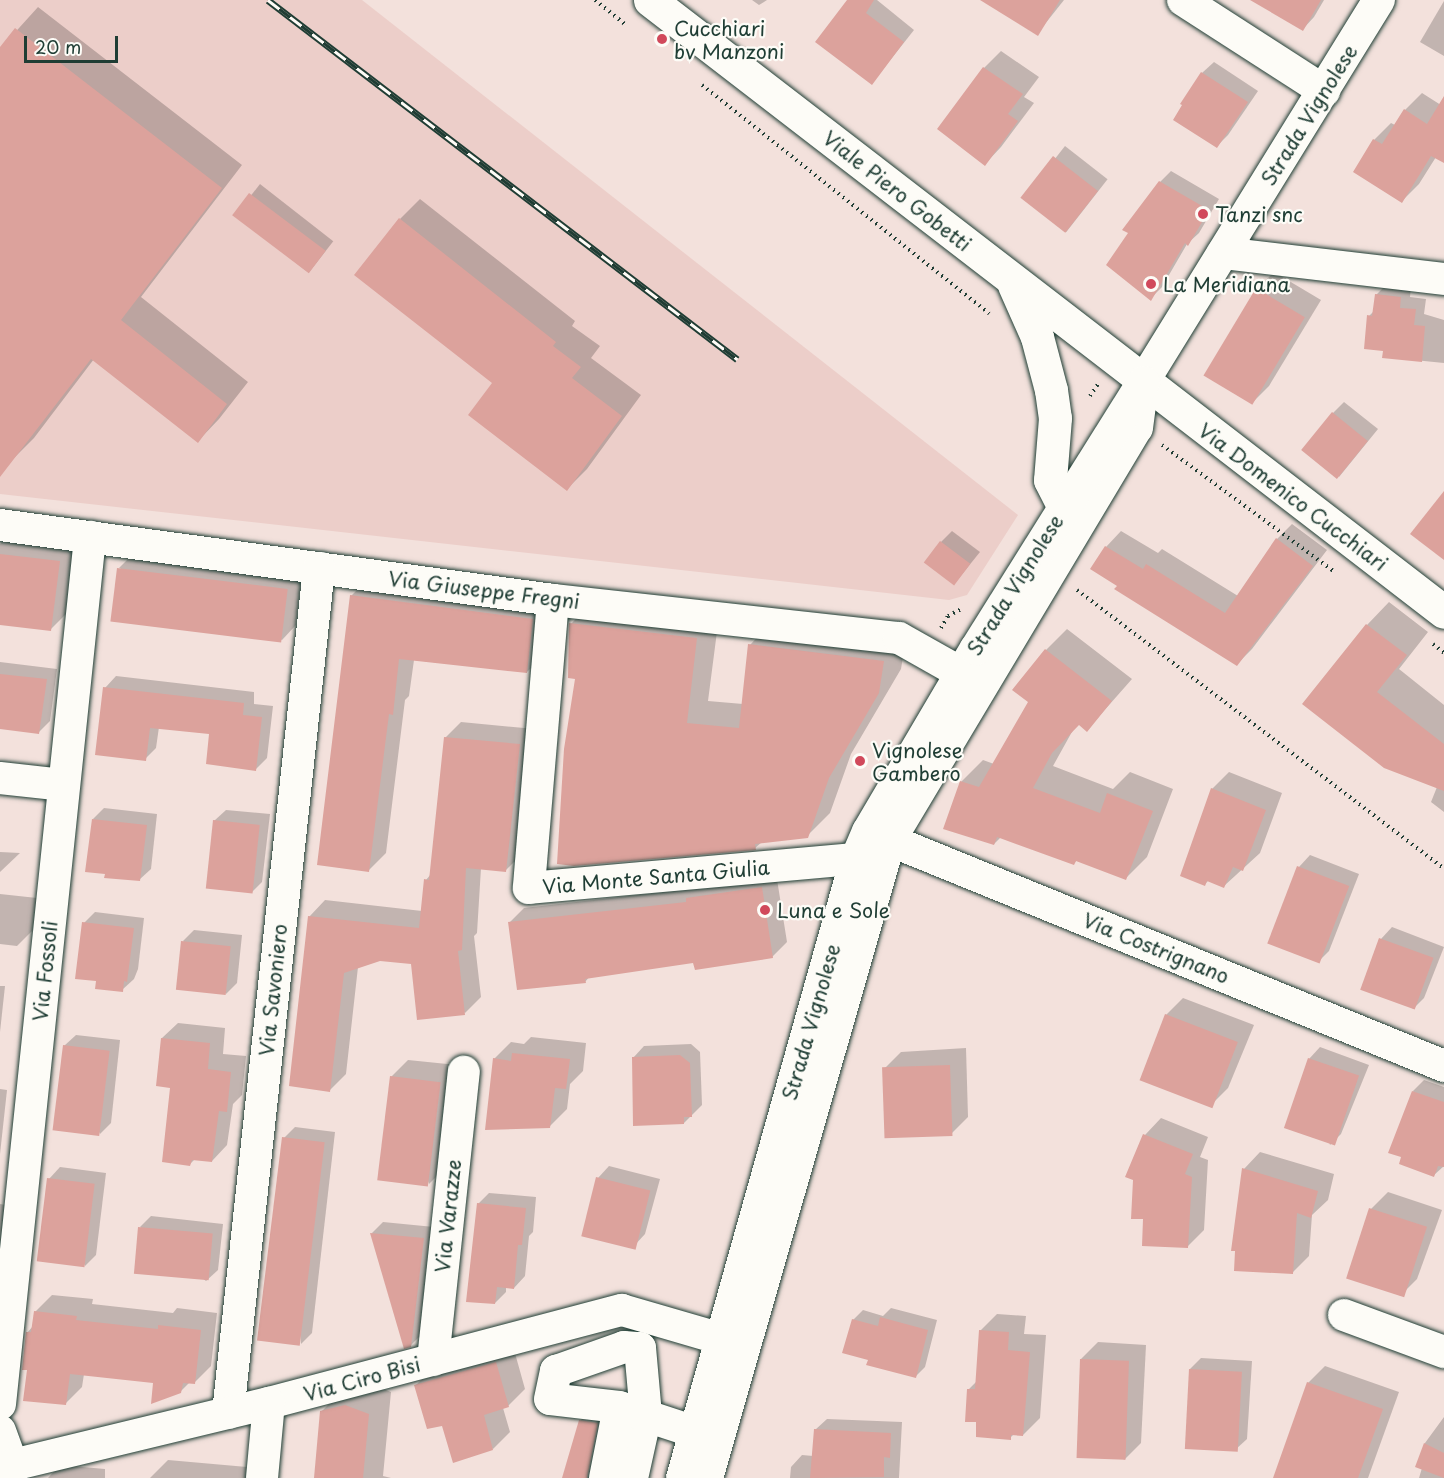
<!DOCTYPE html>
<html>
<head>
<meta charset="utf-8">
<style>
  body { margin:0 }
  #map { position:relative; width:1444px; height:1478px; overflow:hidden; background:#f3e1dc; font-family:"Playpen Sans",sans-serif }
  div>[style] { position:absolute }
  .built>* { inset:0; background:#eccec9 }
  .shadow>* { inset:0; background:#0003; transform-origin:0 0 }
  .building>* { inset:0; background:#dca29c; transform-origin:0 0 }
  .path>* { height:4px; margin-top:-2px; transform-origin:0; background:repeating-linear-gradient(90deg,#1f3d34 0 1.5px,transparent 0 6px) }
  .roads { filter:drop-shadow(0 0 2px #1f3d34) drop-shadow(0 0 2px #1f3d34) }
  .minor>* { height:32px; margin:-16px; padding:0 16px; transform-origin:16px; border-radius:16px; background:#fdfcf7 }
  .major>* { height:33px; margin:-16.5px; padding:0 16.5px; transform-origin:16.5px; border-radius:16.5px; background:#fdfcf7 }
  .rail>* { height:7px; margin-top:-3.5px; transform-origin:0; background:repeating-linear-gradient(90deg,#fdfcf7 0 14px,#1f3d34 0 28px); box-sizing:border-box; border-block:2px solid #1f3d34 }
  .dots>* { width:16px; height:16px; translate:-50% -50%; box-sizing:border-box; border:3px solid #fdfcf7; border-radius:50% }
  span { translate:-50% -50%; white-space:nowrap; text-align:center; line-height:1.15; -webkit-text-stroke:4.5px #fdfcf7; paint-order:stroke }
  .poi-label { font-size:20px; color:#1f3d34 }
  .left { translate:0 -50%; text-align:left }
  .street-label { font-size:20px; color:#1f3d34 }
  .scale { position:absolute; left:24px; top:36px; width:94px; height:27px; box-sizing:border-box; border:3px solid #1f3d34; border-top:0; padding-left:8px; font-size:18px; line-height:21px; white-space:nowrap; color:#1f3d34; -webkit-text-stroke:4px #fdfcf7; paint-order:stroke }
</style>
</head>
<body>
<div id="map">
  <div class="built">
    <div style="clip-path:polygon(0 0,362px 0,1018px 515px,967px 595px,949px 600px,0 494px)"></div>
  </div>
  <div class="shadow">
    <div style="clip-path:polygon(752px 0,767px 0,759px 5px)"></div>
    <div style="clip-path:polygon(849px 0,877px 0,914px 30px,872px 83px)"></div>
    <div style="clip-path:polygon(1002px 0,1064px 0,1037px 34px)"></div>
    <div style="clip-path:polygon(1258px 0,1324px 0,1314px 17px,1303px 29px)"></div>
    <div style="clip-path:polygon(1444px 1px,1444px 56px,1420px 42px)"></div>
    <div style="clip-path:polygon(38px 7px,242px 165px,141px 297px,248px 382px,219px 419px,198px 441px,94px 359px,34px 438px,12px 460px,0 450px,0 49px)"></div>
    <div style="clip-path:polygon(1001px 51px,1039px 77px,1024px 97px,1034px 103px,1001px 147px,985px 164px,984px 68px)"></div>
    <div style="clip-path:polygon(1214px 62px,1258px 91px,1228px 135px,1217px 146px,1202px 73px)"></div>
    <div style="clip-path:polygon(1422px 93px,1444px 107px,1444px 161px,1436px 157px,1419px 184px,1402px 201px,1355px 172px,1374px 140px,1391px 123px,1395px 125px,1405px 110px)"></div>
    <div style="left:1065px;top:146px;width:54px;height:67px;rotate:38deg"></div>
    <div style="clip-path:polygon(1171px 171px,1219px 199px,1199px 233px,1187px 244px,1162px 287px,1150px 299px,1130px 233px,1160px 182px)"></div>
    <div style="left:260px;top:184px;width:93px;height:40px;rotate:38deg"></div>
    <div style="clip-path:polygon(420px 199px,575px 321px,572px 326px,600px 346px,591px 358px,641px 395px,587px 469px,567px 489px,400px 219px)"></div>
    <div style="clip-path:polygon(1274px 272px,1321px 300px,1269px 386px,1252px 403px,1257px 289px)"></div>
    <div style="clip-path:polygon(1387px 284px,1411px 287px,1410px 297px,1426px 299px,1424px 314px,1444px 320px,1444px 363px,1384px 357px,1385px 350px,1369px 316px,1374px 311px,1376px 295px)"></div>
    <div style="clip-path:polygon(1344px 402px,1378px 429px,1339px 477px,1333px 413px)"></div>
    <div style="clip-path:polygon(1292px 524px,1327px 550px,1252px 649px,1237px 664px,1106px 547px,1121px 531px,1158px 553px,1162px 549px,1238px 596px,1277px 539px)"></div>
    <div style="clip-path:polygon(952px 531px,980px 552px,955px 583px,941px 542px)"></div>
    <div style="clip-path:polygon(8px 536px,76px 544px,68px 612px,51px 629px,0 624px,0 544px)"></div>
    <div style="clip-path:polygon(133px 554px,302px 574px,296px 625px,282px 640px,119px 568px)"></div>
    <div style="clip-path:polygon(368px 579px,550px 602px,544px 655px,527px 672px,414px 660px,409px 696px,405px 700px,386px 853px,369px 870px,351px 596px)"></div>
    <div style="clip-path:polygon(593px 601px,719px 616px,708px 701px,743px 704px,750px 645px,772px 622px,906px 639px,901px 669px,851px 754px,830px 813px,807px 836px,762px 842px,755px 848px,577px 677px,571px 624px)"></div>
    <div style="clip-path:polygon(1389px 602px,1428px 632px,1399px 669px,1444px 705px,1444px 812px,1431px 802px,1437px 787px,1304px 704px,1367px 625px)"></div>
    <div style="clip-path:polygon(1067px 629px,1132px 679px,1087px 730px,1079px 723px,1073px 730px,1053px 766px,1113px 789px,1130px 772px,1173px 789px,1147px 857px,1126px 878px,1077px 860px,1074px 863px,1001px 837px,994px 844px,961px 782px,983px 760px,994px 764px,1030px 701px,1046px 650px)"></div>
    <div style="clip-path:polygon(0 662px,57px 669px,50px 721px,39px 732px,0 728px)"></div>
    <div style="clip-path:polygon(116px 676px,254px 692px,254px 704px,273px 706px,267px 758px,256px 769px,211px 733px,159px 727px,156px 748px,145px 759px,105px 688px)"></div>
    <div style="clip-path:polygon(461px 722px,535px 729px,522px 854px,506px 870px,481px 868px,477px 933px,474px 936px,481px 997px,465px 1013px,412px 962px,380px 959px,358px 967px,346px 1074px,330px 1090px,309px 917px,325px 900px,422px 911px,426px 880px,431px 874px,445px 738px)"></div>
    <div style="clip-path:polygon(1229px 772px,1282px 793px,1260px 853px,1224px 886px,1209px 880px,1205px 884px,1212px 789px)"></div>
    <div style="clip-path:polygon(104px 808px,157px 814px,151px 869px,139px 880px,93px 819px)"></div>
    <div style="clip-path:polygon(226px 810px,270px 814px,262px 882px,251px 893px,214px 821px)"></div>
    <div style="clip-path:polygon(0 852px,20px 853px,0 872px)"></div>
    <div style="clip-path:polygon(1310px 855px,1359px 874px,1329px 951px,1318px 962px,1270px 943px,1299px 867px)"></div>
    <div style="clip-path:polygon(776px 873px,787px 942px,772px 957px,694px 962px,590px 976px,585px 982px,509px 923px,524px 908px,698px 888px)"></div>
    <div style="clip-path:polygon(0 894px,37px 898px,34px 929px,17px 946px,0 944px)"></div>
    <div style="clip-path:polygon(95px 912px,144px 918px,138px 969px,134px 979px,122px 990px,98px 980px,84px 923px)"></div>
    <div style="clip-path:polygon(1392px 927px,1444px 947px,1424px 998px,1413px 1009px,1381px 939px)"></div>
    <div style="clip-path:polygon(194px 930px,242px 935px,237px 983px,226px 994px,183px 941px)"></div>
    <div style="clip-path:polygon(0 986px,5px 986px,0 1032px)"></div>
    <div style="clip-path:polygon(1183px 998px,1254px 1025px,1228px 1088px,1211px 1105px,1166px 1015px)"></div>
    <div style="clip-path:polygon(178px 1023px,225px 1028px,223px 1054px,246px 1056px,242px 1095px,233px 1104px,227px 1145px,212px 1161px,195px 1159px,190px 1164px,162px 1038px)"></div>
    <div style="clip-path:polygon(76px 1035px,120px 1040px,111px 1123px,100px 1134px,64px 1046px)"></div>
    <div style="clip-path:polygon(531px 1037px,586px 1043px,583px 1071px,570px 1084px,567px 1109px,550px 1126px,494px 1059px,511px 1042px,524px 1044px)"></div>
    <div style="clip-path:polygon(691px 1044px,700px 1052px,702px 1105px,684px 1123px,633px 1058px,644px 1046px)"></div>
    <div style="clip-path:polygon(1320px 1047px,1369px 1065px,1341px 1134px,1330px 1145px,1309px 1059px)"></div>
    <div style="clip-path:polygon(966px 1048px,968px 1117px,951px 1134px,884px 1069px,901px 1052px)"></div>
    <div style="clip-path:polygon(408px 1060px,457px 1065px,446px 1167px,429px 1184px,391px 1077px)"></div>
    <div style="clip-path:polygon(1424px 1080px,1444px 1087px,1444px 1166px,1434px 1175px,1413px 1091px)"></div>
    <div style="clip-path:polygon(0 1089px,7px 1090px,0 1154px)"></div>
    <div style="clip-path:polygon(1161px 1118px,1208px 1137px,1200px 1157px,1208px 1160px,1204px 1230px,1187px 1247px,1145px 1135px)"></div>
    <div style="clip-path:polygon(295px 1127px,335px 1132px,312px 1333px,301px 1344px,284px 1138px)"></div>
    <div style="clip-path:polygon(1260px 1152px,1334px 1174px,1328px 1200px,1312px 1215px,1309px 1256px,1292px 1273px,1244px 1169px)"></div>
    <div style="clip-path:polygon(609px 1166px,660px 1179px,645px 1234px,634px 1246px,598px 1178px)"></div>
    <div style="clip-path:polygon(60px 1167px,106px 1173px,96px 1255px,85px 1266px,49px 1179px)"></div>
    <div style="clip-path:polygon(1388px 1192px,1442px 1210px,1417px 1279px,1400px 1296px,1371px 1209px)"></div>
    <div style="clip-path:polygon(489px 1193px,536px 1197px,533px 1232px,529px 1236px,525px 1276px,514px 1288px,506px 1287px,506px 1292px,495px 1303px,478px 1204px)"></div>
    <div style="clip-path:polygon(0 1204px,6px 1205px,0 1257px)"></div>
    <div style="clip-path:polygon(151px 1216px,223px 1224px,218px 1270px,206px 1281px,140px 1227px)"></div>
    <div style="clip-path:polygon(383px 1222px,434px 1227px,422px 1334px,410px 1346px,372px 1233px)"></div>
    <div style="clip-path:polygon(52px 1295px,93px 1299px,92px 1304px,173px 1313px,177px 1308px,217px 1313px,211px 1366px,194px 1383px,189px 1383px,181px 1391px,154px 1381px,84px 1374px,82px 1387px,65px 1404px,28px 1369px,27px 1333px,33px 1326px,35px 1312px)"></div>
    <div style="clip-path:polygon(891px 1308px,937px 1320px,925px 1367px,915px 1377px,870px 1359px,853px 1320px,863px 1310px,883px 1316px)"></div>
    <div style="clip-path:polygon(997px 1314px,1026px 1316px,1024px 1334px,1046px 1335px,1040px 1418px,1023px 1435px,1014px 1434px,1010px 1438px,978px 1421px,969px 1389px,978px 1380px,980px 1331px)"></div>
    <div style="clip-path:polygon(1098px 1342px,1146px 1345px,1141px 1443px,1124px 1460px,1081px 1359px)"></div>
    <div style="clip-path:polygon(513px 1346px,525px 1389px,508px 1406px,503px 1408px,510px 1432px,493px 1449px,443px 1424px,416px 1385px,433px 1368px)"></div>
    <div style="clip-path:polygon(1201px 1358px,1252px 1361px,1247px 1439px,1235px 1450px,1190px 1369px)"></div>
    <div style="clip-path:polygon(1325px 1366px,1399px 1392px,1368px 1478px,1278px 1478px,1308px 1383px)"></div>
    <div style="clip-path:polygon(368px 1383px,391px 1392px,383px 1476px,391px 1478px,316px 1478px,321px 1412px,344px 1389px)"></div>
    <div style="clip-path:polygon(585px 1416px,602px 1418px,593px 1478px,564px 1478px,580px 1421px)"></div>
    <div style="clip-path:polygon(1444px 1417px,1444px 1478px,1419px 1478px,1422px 1468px,1417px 1466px,1425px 1443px)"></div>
    <div style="clip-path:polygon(827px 1419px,902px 1422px,899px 1478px,790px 1478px,791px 1467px,802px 1455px,813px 1456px,815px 1430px)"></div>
    <div style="clip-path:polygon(168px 1460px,247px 1467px,246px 1478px,150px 1478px)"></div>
    <div style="clip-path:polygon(60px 1465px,105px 1469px,105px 1478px,48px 1478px)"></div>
  </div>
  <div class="building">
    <div style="clip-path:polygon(847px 0,874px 0,866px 13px,904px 42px,872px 85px,815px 42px)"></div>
    <div style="clip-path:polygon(980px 0,1060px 0,1038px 36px)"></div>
    <div style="clip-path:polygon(1250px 0,1321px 0,1303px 31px)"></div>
    <div style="clip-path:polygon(15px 28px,222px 188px,121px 320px,227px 404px,198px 443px,91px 359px,0 477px,0 47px)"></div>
    <div style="clip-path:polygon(983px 67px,1023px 94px,1008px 114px,1018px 121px,985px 166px,937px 129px)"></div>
    <div style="clip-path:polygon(1201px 72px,1248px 102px,1217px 148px,1173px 120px,1182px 105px,1180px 104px)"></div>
    <div style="clip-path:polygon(1444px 96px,1444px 163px,1431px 156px,1402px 203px,1353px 172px,1373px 139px,1382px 144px,1404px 109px,1427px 124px)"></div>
    <div style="left:1053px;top:156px;width:57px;height:53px;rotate:38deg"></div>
    <div style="clip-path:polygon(1159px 181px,1209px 210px,1188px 246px,1185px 243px,1151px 301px,1106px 265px,1128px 233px,1122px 230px)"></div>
    <div style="left:249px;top:193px;width:96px;height:28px;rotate:37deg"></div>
    <div style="clip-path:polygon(399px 218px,556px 342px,553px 346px,581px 367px,572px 378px,622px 416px,567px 491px,468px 415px,492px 383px,354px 275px)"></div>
    <div style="left:1256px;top:288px;width:57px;height:102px;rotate:31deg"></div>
    <div style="clip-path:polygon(1375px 294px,1401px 297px,1400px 308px,1416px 309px,1414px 325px,1425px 326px,1422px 362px,1382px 358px,1383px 351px,1364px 349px,1367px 315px,1372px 316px)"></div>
    <div style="left:1332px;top:412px;width:46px;height:49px;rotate:39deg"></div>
    <div style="clip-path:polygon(1444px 491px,1444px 560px,1410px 534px)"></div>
    <div style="clip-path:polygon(1276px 538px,1313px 566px,1237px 666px,1114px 589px,1117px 586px,1090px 569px,1105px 546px,1143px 569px,1146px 564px,1225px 613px)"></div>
    <div style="left:940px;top:541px;width:38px;height:27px;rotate:37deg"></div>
    <div style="clip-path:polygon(0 554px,60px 561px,51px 631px,0 625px)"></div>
    <div style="left:117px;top:568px;width:172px;height:54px;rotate:7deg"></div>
    <div style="clip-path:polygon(350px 595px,533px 619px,527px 673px,399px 659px,393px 715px,389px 714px,369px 872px,317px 865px)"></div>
    <div style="clip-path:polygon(569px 623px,697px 638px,687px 723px,739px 728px,748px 644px,884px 661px,879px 693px,829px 778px,808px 838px,755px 844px,756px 850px,574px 866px,557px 864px,564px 749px,575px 679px,568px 678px)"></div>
    <div style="clip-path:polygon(1366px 624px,1407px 655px,1377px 692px,1444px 744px,1444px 791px,1384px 768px,1302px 704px)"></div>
    <div style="clip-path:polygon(1045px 649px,1112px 701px,1087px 732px,1079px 725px,1052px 753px,1033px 788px,1100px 813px,1107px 793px,1153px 811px,1126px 880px,1076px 861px,1074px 865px,997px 837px,994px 845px,943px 829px,960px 781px,979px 787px,1028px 702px,1012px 690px)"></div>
    <div style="clip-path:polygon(0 674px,47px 679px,39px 734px,0 729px)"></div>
    <div style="clip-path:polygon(103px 687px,244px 703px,243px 715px,262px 717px,256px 771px,206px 764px,209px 734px,150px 728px,146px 761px,95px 755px)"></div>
    <div style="clip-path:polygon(444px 737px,520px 744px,506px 872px,466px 868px,462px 950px,458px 951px,465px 1015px,417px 1020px,411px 964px,380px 961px,344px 973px,330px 1092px,289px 1086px,308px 916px,419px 928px,424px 879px,429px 880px)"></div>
    <div style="clip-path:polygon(1211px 788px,1266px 810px,1243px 871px,1233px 867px,1224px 888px,1207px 881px,1205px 886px,1180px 876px)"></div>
    <div style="clip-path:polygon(92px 819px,147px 825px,140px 881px,104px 878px,105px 874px,85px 872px)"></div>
    <div style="left:213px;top:820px;width:47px;height:69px;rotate:6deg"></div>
    <div style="left:1297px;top:866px;width:56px;height:83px;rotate:21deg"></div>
    <div style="clip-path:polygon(762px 887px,773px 958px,695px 970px,693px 963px,585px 979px,586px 983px,517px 990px,508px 922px,686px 902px,686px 898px)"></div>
    <div style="clip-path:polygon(82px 922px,134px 928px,127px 982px,124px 981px,123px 992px,95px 989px,96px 981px,75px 979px)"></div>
    <div style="left:1379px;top:938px;width:58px;height:55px;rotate:20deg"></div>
    <div style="left:181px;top:941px;width:50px;height:49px;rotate:6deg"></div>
    <div style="left:1165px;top:1014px;width:78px;height:71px;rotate:21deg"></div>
    <div style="clip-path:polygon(161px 1038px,210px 1043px,208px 1069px,231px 1072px,227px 1112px,219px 1111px,212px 1162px,192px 1160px,190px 1166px,162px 1162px,170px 1088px,156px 1086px)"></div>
    <div style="left:63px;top:1045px;width:47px;height:86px;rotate:7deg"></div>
    <div style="clip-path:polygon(512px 1053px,570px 1059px,566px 1089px,555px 1088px,550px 1128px,485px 1130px,493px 1058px,511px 1061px)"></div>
    <div style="clip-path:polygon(680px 1055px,690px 1063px,692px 1117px,684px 1117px,684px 1124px,633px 1126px,632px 1057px)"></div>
    <div style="left:1308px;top:1058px;width:54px;height:74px;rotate:19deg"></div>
    <div style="left:950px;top:1065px;width:71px;height:68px;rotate:88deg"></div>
    <div style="left:390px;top:1076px;width:51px;height:105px;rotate:7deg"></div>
    <div style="clip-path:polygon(1412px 1091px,1444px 1102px,1444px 1167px,1438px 1166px,1434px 1177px,1399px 1164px,1401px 1157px,1388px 1153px)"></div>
    <div style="clip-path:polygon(1143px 1134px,1193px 1154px,1185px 1174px,1192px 1177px,1188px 1248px,1142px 1246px,1143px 1219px,1131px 1219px,1133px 1180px,1125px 1177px)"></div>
    <div style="left:282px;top:1137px;width:43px;height:205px;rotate:7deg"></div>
    <div style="clip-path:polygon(1242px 1168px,1318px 1191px,1311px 1218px,1297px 1213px,1293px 1274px,1234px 1271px,1235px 1251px,1231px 1251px)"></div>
    <div style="left:596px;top:1177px;width:56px;height:61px;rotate:14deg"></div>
    <div style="left:47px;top:1178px;width:48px;height:84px;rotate:7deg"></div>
    <div style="clip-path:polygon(477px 1203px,526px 1208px,522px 1245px,518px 1245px,514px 1289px,497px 1287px,495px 1304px,466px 1302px)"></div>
    <div style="left:1369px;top:1208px;width:61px;height:74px;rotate:18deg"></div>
    <div style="left:138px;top:1227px;width:75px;height:47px;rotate:5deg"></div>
    <div style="clip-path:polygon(370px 1233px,424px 1238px,411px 1347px,404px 1349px)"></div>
    <div style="clip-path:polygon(34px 1311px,77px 1316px,76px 1320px,158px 1329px,158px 1325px,201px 1330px,195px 1384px,183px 1383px,181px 1393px,151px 1404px,153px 1383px,70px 1374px,66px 1405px,23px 1401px,27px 1370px,22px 1370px,26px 1332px,31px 1332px)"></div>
    <div style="clip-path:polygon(880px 1317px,928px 1330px,916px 1378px,866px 1365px,868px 1360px,842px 1353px,852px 1319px,878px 1326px)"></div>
    <div style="clip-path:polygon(979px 1330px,1009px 1332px,1008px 1350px,1030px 1352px,1023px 1436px,1011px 1435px,1011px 1440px,976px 1437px,976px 1422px,965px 1422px,967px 1389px,975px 1389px)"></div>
    <div style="left:1080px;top:1359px;width:49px;height:99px;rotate:2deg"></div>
    <div style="clip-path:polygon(496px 1362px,509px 1407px,484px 1415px,493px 1450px,453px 1463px,442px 1426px,427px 1429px,414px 1385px)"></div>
    <div style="left:1189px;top:1369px;width:53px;height:80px;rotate:3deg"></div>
    <div style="clip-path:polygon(1307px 1382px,1383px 1409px,1358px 1478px,1273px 1478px)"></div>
    <div style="clip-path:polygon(345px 1405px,369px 1414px,363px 1478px,314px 1478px,320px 1411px)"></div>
    <div style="clip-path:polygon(579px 1420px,598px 1423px,587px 1478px,562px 1478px)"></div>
    <div style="clip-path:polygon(814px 1429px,891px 1433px,890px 1458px,884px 1457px,884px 1477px,810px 1478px)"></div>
    <div style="clip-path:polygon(1424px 1443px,1444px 1453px,1444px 1478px,1415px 1467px)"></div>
  </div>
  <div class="path">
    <div style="left:595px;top:0;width:38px;rotate:39deg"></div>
    <div style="left:702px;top:85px;width:367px;rotate:38.5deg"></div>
    <div style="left:1090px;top:396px;width:14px;rotate:-56deg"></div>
    <div style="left:1162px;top:445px;width:215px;rotate:36.3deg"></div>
    <div style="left:1077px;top:590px;width:461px;rotate:37.2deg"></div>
    <div style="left:941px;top:628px;width:14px;rotate:-60deg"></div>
    <div style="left:948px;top:616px;width:15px;rotate:-28deg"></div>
    <div style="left:1433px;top:644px;width:14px;rotate:39deg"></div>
  </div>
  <div class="roads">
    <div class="minor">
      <div style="left:1183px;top:0;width:168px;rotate:32.8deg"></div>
      <div style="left:1223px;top:253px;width:223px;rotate:6.7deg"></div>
      <div style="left:0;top:525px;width:558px;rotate:7.72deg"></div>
      <div style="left:553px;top:600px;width:348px;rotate:6.3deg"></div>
      <div style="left:899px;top:638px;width:71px;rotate:29.4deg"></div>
      <div style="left:553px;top:600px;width:289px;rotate:94.8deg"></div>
      <div style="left:529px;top:888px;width:328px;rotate:-5.1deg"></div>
      <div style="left:0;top:778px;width:63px;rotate:6.3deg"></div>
      <div style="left:872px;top:833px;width:618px;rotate:22.16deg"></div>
      <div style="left:1344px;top:1315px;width:107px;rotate:20.3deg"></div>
      <div style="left:433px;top:1360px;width:290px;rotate:-83.9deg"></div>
      <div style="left:0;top:1404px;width:872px;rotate:-84.07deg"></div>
      <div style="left:619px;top:1407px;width:69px;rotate:-173.4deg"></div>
      <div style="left:550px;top:1399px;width:29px;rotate:-78deg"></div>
      <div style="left:556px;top:1371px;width:72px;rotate:-19.4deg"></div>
      <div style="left:624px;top:1347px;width:16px;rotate:4deg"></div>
      <div style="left:640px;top:1348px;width:67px;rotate:84.9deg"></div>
      <div style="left:646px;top:1415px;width:65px;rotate:102.5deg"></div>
      <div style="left:228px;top:1413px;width:850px;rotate:-83.85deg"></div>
      <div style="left:0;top:1431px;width:35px;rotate:70deg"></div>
      <div style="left:12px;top:1464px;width:14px;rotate:94deg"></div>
      <div style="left:0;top:1468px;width:277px;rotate:-13.6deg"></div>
      <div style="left:269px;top:1403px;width:365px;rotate:-14.8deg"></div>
      <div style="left:622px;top:1310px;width:104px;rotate:16.2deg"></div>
      <div style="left:262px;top:1478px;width:75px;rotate:-84.7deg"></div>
      <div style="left:605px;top:1478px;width:72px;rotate:-78.8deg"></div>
      <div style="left:619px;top:1407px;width:80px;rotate:18.2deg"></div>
      <div style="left:707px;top:1478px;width:664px;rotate:-74deg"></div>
      <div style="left:890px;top:840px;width:480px;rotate:-59.1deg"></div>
      <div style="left:1137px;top:428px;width:46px;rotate:-82.6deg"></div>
      <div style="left:1143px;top:382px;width:449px;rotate:-58.3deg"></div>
    </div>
    <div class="major">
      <div style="left:650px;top:0;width:1002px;rotate:37.62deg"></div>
      <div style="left:1014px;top:285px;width:57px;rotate:66.1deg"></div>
      <div style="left:1037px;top:337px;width:55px;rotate:75.2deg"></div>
      <div style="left:1051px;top:390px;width:28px;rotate:82deg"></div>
      <div style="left:1055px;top:418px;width:62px;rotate:94.6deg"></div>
      <div style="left:1050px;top:480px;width:29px;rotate:63deg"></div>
      <div style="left:682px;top:1478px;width:643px;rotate:-74.3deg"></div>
      <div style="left:856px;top:859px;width:30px;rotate:-67deg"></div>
      <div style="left:868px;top:831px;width:212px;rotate:-59.5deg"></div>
      <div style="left:976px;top:648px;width:314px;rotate:-57.9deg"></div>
    </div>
  </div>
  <div class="rail">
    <div style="left:268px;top:0;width:591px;rotate:37.43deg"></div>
  </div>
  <div class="dots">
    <div style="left:662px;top:39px;background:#d1495b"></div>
    <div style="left:1203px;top:214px;background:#d1495b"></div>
    <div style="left:1151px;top:284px;background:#d1495b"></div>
    <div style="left:860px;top:761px;background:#d1495b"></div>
    <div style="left:765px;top:910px;background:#d1495b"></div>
  </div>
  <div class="poi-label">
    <span class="left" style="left:674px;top:40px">Cucchiari<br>bv Manzoni</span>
    <span class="left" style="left:1215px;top:214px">Tanzi snc</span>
    <span class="left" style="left:1163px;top:284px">La Meridiana</span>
    <span class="left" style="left:872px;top:762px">Vignolese<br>Gambero</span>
    <span class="left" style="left:777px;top:910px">Luna e Sole</span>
  </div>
  <div class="street-label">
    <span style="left:1309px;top:115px;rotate:-58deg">Strada Vignolese</span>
    <span style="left:897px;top:191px;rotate:38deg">Viale Piero Gobetti</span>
    <span style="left:1293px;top:497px;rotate:37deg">Via Domenico Cucchiari</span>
    <span style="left:1015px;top:585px;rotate:-58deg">Strada Vignolese</span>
    <span style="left:484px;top:590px;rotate:7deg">Via Giuseppe Fregni</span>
    <span style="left:656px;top:877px;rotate:-5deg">Via Monte Santa Giulia</span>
    <span style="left:1156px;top:948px;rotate:22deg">Via Costrignano</span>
    <span style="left:45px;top:971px;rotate:-84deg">Via Fossoli</span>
    <span style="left:273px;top:990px;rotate:-84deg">Via Savoniero</span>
    <span style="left:811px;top:1022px;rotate:-74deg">Strada Vignolese</span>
    <span style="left:448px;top:1216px;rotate:-84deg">Via Varazze</span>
    <span style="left:362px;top:1379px;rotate:-15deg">Via Ciro Bisi</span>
  </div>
  <div class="scale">20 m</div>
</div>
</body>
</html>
